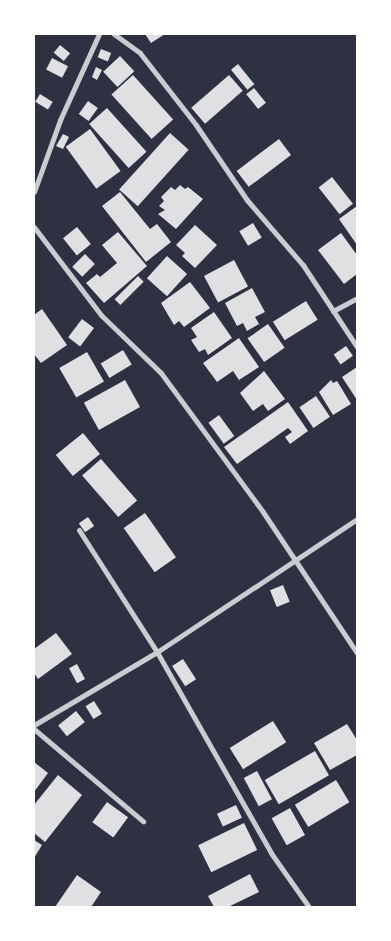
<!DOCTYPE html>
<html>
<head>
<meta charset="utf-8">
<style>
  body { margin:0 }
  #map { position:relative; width:391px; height:941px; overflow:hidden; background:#2d3142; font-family:Signika,sans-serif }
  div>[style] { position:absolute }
  .building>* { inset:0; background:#e0e0e3; transform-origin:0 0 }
  .minor>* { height:5px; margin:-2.5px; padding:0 2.5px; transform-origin:2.5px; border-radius:2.5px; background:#caccd0 }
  span { translate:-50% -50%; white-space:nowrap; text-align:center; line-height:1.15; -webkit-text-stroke:4px #fff; paint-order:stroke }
  .frame { position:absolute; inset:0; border:35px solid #fff; pointer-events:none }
</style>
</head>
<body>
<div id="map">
  <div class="building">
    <div style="clip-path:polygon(145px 34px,165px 34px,151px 43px)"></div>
    <div style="left:60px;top:45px;width:13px;height:10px;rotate:39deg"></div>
    <div style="left:101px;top:49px;width:11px;height:9px;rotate:22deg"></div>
    <div style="left:120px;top:56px;width:21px;height:23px;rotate:47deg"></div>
    <div style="left:52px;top:58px;width:18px;height:13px;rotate:27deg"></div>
    <div style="left:238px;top:64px;width:26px;height:9px;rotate:51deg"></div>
    <div style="clip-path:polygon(96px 67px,102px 70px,97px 80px,92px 77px)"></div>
    <div style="left:133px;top:75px;width:60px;height:29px;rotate:48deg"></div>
    <div style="left:229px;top:75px;width:21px;height:50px;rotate:49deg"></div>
    <div style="left:254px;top:88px;width:19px;height:10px;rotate:51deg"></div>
    <div style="left:40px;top:94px;width:15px;height:9px;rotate:32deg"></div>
    <div style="left:88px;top:101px;width:12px;height:16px;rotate:35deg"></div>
    <div style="left:107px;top:108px;width:59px;height:24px;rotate:48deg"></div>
    <div style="left:90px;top:129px;width:52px;height:30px;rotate:54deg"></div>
    <div style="left:170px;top:133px;width:25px;height:76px;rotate:42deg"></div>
    <div style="clip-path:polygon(63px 134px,69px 137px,63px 149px,56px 146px)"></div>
    <div style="left:279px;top:139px;width:20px;height:53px;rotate:53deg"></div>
    <div style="left:332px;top:177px;width:34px;height:17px;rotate:52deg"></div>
    <div style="clip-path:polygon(180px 185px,185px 189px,188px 187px,203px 199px,176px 229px,158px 214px,165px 210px,159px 206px,164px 201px,161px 197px,171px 187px,175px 190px)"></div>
    <div style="clip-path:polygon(120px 192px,150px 229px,157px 224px,171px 242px,146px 262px,102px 206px)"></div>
    <div style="clip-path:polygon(357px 206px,357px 245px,339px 219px)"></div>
    <div style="left:253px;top:223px;width:17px;height:16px;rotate:59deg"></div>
    <div style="clip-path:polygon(195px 225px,217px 245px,195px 268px,182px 256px,185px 253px,176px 245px)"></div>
    <div style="left:77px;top:227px;width:22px;height:18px;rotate:51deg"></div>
    <div style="clip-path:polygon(118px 232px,147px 266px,104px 303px,86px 283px,97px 274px,100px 277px,117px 263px,102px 245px)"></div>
    <div style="clip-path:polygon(341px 233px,357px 255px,357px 274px,344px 284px,318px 250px)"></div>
    <div style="left:85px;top:254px;width:14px;height:18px;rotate:45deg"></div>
    <div style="left:167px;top:256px;width:27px;height:30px;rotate:42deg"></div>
    <div style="left:234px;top:260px;width:30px;height:34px;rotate:62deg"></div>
    <div style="left:138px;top:276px;width:8px;height:33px;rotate:45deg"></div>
    <div style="clip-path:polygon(190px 282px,210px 308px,184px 327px,179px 321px,174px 325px,161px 303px)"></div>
    <div style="clip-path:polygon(252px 288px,265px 312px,255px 317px,259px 324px,247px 331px,243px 323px,237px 326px,225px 303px)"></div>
    <div style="left:306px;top:301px;width:22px;height:39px;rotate:58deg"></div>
    <div style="clip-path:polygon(42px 309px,67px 345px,41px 363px,34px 354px,34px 315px)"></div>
    <div style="clip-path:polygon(214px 312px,232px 338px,208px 355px,205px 349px,199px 352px,191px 340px,197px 337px,191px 328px)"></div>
    <div style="left:82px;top:319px;width:15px;height:23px;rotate:37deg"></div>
    <div style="left:268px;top:324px;width:29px;height:25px;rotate:55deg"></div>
    <div style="clip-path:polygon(239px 338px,259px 367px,239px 380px,233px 371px,217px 382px,203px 363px)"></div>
    <div style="left:346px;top:346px;width:12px;height:15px;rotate:55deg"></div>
    <div style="left:123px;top:350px;width:17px;height:26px;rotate:59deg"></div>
    <div style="left:87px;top:352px;width:34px;height:32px;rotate:60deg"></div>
    <div style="clip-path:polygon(357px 367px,357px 400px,342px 377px)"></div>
    <div style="clip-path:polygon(264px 371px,285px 399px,268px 411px,263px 404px,253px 411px,240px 393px)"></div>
    <div style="left:125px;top:380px;width:31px;height:47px;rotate:61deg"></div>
    <div style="clip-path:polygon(331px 380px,333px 383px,337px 381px,351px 404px,333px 415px,319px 392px)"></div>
    <div style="left:316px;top:396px;width:25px;height:20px;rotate:56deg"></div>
    <div style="clip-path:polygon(288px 402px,308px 431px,290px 444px,285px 437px,292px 432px,288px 428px,237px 464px,224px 447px)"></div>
    <div style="left:219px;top:415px;width:26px;height:13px;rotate:54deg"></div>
    <div style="left:83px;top:433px;width:27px;height:35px;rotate:51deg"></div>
    <div style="left:101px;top:459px;width:55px;height:25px;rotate:49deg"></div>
    <div style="left:145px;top:513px;width:54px;height:26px;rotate:55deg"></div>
    <div style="left:88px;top:517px;width:11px;height:11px;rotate:56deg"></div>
    <div style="left:283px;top:585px;width:18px;height:14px;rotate:68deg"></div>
    <div style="clip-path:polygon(56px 633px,72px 654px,38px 679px,34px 673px,34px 649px)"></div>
    <div style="left:183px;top:659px;width:24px;height:13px;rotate:57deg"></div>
    <div style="left:77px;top:664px;width:17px;height:9px;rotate:62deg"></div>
    <div style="left:94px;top:701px;width:15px;height:10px;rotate:58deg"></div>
    <div style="left:76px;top:711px;width:14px;height:23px;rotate:51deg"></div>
    <div style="left:273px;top:721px;width:25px;height:51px;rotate:58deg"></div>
    <div style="clip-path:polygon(347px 724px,357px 740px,357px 755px,330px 770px,314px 743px)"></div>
    <div style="left:315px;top:751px;width:28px;height:58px;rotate:60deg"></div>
    <div style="clip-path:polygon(34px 762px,48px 773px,34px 792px)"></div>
    <div style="left:257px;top:771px;width:32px;height:15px;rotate:62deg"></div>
    <div style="clip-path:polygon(58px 775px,82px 795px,45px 842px,34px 833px,34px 805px)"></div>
    <div style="left:336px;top:780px;width:26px;height:48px;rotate:59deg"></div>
    <div style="left:107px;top:802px;width:26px;height:25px;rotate:36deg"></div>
    <div style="left:236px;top:805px;width:14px;height:21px;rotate:65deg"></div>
    <div style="left:290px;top:808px;width:31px;height:21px;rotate:61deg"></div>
    <div style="left:244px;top:823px;width:30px;height:51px;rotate:64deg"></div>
    <div style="clip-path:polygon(34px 840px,42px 845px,34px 858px)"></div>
    <div style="clip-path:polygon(250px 874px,259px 892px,228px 907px,214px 907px,208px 896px)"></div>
    <div style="clip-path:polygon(77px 875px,101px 892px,91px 907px,55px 907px)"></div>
  </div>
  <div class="minor">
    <div style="left:114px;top:34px;width:32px;rotate:36deg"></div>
    <div style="left:140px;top:53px;width:91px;rotate:52.1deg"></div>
    <div style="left:196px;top:125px;width:91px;rotate:55.8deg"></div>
    <div style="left:247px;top:200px;width:86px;rotate:49.3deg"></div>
    <div style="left:303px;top:265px;width:98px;rotate:56.6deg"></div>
    <div style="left:34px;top:192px;width:77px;rotate:-70.1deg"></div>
    <div style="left:60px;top:120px;width:94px;rotate:-65.6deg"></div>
    <div style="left:34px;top:227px;width:111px;rotate:52.7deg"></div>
    <div style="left:101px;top:315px;width:83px;rotate:44deg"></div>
    <div style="left:161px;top:373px;width:172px;rotate:53.7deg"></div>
    <div style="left:263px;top:512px;width:169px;rotate:56.3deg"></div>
    <div style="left:333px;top:311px;width:27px;rotate:-28deg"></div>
    <div style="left:79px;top:530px;width:145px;rotate:57.4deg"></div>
    <div style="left:157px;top:652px;width:231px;rotate:60.4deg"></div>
    <div style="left:271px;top:853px;width:66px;rotate:54.9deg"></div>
    <div style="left:34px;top:725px;width:143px;rotate:-30.7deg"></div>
    <div style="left:157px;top:652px;width:240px;rotate:-33.6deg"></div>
    <div style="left:34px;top:729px;width:143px;rotate:40.2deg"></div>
  </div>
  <div class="frame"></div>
</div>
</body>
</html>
